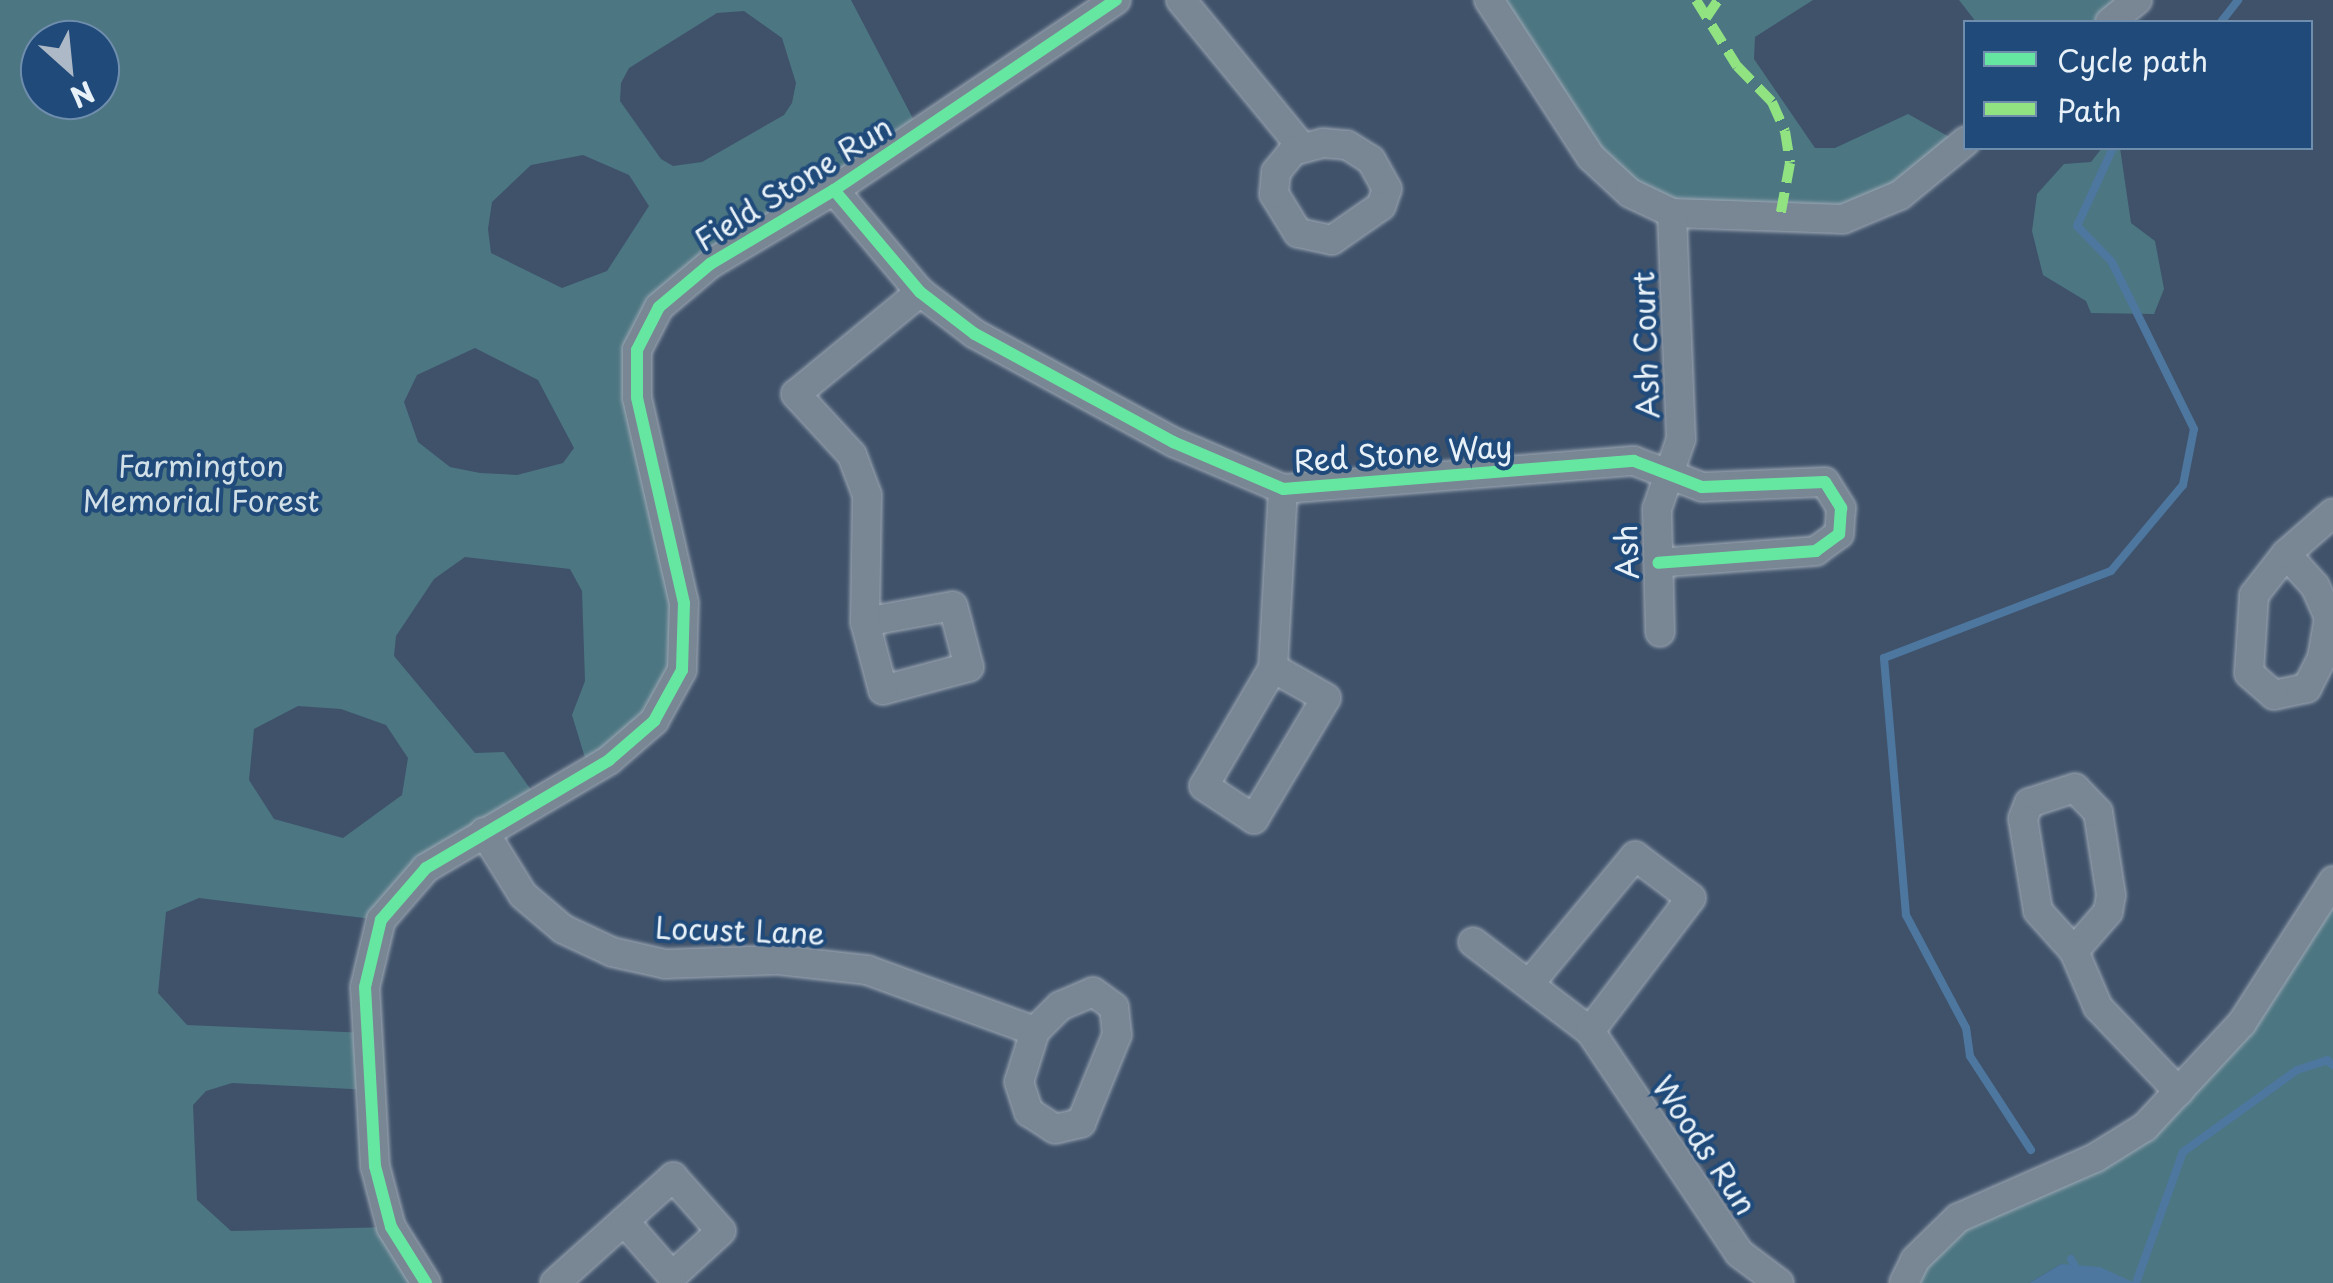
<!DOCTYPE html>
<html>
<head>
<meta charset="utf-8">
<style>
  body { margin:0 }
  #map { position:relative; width:2333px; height:1283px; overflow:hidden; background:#3f526a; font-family:"Playpen Sans",sans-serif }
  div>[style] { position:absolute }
  .green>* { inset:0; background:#4c7682 }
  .water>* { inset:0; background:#4e77a0 }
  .stream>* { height:8px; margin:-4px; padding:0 4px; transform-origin:4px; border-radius:4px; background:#4e77a0 }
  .roads { filter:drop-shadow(0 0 2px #9fa9b5) drop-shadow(0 0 2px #9fa9b5) }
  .street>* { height:28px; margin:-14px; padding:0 14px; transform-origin:14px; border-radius:14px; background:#798694 }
  .quiet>* { height:10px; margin-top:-5px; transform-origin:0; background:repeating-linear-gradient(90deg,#91e382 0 20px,transparent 0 30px) }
  .cycleway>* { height:12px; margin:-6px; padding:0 6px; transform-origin:6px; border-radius:6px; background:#66e7a1 }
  span { translate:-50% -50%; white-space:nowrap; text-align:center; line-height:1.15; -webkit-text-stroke:8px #1f4a7a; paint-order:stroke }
  .street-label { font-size:30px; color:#e8f1f8 }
  .park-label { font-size:30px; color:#d1dfe7 }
  .legend { position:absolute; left:1963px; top:20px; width:350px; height:130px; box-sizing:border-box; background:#1f4a7a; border:2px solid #6f8dac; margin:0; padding:12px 18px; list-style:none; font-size:30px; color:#e8f1f8 }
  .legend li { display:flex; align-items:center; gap:20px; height:50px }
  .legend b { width:50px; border:2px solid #6f8dac }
  .north { position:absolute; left:20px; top:20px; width:100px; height:100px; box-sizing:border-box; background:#1f4a7a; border:2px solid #6f8dac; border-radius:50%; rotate:153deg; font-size:28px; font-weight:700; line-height:40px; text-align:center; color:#e8f1f8 }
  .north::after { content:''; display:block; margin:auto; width:35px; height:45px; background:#adb9c6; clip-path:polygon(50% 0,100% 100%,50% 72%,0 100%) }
</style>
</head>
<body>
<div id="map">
  <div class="green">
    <div style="clip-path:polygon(evenodd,0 0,851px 0,920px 132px,710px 264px,637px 350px,682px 670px,589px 771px,572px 715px,585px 681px,582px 591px,570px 569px,465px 557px,434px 579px,396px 636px,394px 656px,475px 753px,504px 752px,539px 801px,484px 832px,381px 920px,199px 898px,166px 912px,158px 993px,187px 1025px,367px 1033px,371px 1090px,232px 1083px,206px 1091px,193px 1105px,197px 1200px,231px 1231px,391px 1227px,426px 1283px,0 1283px,0 0,744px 11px,782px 38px,796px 83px,792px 103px,784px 115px,702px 162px,673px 166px,661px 159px,620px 101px,621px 83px,629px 68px,717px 13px,744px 11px,0 0,40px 40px,100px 40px,100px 100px,40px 100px,40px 40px,0 0,583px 155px,629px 175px,649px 206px,607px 271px,562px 288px,491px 253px,488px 229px,492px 202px,531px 165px,583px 155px,0 0,475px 348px,538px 380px,574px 448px,563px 463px,517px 475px,480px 473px,450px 467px,418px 442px,404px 402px,417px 375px,475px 348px,0 0,298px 706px,341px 709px,386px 725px,408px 758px,402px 795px,343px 838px,274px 819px,249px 780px,254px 729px,298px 706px)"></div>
    <div style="clip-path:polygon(1489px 0,1813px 0,1755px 37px,1754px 59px,1815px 148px,1835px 148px,1908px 114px,1962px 144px,1843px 219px,1672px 213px,1630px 193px)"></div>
    <div style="clip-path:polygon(1959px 0,2137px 0,2110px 22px,1976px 22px)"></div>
    <div style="clip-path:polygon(2102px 148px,2120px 148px,2131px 223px,2155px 241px,2164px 289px,2154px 314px,2091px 313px,2086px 301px,2043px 275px,2032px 231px,2037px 194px,2064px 164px,2091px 162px)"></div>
    <div style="clip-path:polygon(2333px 881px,2333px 1283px,2135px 1283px,2061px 1264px,2029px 1283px,1904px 1283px,1958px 1218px,2146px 1127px)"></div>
  </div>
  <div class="water">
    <div style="clip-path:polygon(2061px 1264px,2100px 1267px,2135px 1283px,2029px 1283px)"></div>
  </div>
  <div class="stream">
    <div style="left:2221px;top:22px;width:28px;rotate:-52deg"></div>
    <div style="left:2031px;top:1150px;width:112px;rotate:-123deg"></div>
    <div style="left:1970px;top:1056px;width:28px;rotate:-98deg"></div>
    <div style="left:1966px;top:1028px;width:128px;rotate:-118deg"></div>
    <div style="left:1906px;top:915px;width:258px;rotate:-94.9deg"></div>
    <div style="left:1884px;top:658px;width:243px;rotate:-21deg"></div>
    <div style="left:2111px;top:571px;width:112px;rotate:-50.1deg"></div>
    <div style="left:2183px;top:485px;width:57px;rotate:-78.9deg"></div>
    <div style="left:2194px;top:429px;width:186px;rotate:-116.2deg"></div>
    <div style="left:2112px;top:262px;width:50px;rotate:-134.2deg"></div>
    <div style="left:2077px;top:226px;width:86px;rotate:-65.2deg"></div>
    <div style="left:2071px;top:1259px;width:27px;rotate:63deg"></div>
    <div style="left:2136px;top:1283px;width:139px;rotate:-70.3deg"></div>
    <div style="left:2183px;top:1152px;width:140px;rotate:-35.7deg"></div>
    <div style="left:2297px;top:1070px;width:32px;rotate:-18deg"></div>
    <div style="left:2327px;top:1060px;width:8px;rotate:40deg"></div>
  </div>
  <div class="roads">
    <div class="street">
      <div style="left:1181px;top:0;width:189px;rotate:50.6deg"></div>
      <div style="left:1489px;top:0;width:187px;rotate:57deg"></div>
      <div style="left:1591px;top:157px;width:53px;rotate:42.7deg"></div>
      <div style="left:1630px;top:193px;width:47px;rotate:25.5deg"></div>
      <div style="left:1672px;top:213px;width:171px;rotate:2deg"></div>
      <div style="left:1843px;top:219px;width:62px;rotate:-22.8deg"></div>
      <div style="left:1900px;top:195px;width:85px;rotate:-39.3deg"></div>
      <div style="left:2110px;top:22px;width:35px;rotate:-39deg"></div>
      <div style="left:1323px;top:143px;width:24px;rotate:5deg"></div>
      <div style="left:1347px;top:145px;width:28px;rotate:32deg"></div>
      <div style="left:1371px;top:160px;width:33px;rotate:61deg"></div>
      <div style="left:1387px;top:189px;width:18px;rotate:109deg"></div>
      <div style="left:1381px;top:206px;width:60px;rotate:145.2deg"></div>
      <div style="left:1332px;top:240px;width:35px;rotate:-168deg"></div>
      <div style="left:1298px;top:233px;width:46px;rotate:-121.6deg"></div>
      <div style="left:1274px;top:194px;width:22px;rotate:-85deg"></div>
      <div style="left:1276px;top:172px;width:27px;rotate:-51deg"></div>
      <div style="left:1293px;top:151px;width:31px;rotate:-15deg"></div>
      <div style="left:834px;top:190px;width:133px;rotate:49.9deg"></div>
      <div style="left:920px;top:292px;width:69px;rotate:37.4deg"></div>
      <div style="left:975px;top:334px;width:226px;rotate:28.6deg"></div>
      <div style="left:1173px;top:442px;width:120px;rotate:23.1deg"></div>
      <div style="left:1283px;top:489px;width:352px;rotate:-4.6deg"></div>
      <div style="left:1634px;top:461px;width:73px;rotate:20.9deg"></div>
      <div style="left:1702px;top:487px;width:123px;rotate:-2.3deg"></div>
      <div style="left:1825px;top:482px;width:31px;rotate:58deg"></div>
      <div style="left:1841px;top:508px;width:26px;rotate:94deg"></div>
      <div style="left:1839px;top:534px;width:29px;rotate:144deg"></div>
      <div style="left:1816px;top:551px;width:158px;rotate:175.7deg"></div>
      <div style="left:2286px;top:554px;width:43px;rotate:47.8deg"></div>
      <div style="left:2315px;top:586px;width:34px;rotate:66deg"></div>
      <div style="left:2329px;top:617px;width:42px;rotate:99.7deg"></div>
      <div style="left:2322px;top:658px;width:34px;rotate:117deg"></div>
      <div style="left:2307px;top:688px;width:34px;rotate:168deg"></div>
      <div style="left:2274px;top:695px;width:33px;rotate:-139deg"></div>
      <div style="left:2249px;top:673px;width:78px;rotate:-86.3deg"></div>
      <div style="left:2254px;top:595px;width:52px;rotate:-52deg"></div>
      <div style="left:2286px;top:554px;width:62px;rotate:-41.1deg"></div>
      <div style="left:865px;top:622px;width:89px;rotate:-10.3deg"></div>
      <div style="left:953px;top:606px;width:63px;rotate:75.3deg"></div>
      <div style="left:969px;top:667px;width:89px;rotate:165deg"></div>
      <div style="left:883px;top:690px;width:70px;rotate:-104.8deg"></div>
      <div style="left:865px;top:622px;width:127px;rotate:-89.1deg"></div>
      <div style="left:867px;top:495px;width:43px;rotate:-110.6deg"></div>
      <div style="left:852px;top:455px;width:83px;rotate:-132.6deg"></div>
      <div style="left:796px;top:394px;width:161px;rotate:-39.4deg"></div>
      <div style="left:1660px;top:632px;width:123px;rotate:-91.4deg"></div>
      <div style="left:1657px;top:509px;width:74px;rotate:-71.1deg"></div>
      <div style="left:1681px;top:439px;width:226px;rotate:-92.3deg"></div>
      <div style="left:1273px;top:668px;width:61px;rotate:29.5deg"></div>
      <div style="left:1326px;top:698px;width:141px;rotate:120.8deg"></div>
      <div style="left:1254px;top:819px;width:60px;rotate:-146.6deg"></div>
      <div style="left:1204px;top:786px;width:137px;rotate:-59.7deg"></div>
      <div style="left:1273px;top:668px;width:179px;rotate:-86.8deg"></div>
      <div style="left:484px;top:832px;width:74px;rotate:58.2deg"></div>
      <div style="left:523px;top:895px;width:52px;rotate:40.4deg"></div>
      <div style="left:563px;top:929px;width:54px;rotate:25.1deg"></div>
      <div style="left:612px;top:952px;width:54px;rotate:12.8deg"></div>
      <div style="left:665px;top:964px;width:113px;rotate:-2deg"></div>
      <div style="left:778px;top:960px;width:90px;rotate:6.4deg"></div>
      <div style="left:867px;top:970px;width:179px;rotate:20deg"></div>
      <div style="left:1035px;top:1031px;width:53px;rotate:107.4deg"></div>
      <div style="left:1019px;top:1082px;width:32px;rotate:72deg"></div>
      <div style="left:1029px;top:1112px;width:31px;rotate:33deg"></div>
      <div style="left:1055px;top:1129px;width:27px;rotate:-13deg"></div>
      <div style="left:1081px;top:1123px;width:95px;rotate:-67.8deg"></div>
      <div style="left:1117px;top:1035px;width:28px;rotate:-96deg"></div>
      <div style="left:1114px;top:1007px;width:26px;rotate:-144deg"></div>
      <div style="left:1093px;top:992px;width:36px;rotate:157deg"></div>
      <div style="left:1060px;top:1006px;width:35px;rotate:135deg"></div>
      <div style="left:1473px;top:942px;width:147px;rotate:37.3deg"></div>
      <div style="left:1590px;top:1031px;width:267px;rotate:56.1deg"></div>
      <div style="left:1739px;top:1253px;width:50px;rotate:36.9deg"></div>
      <div style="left:2074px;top:951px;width:52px;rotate:-48.9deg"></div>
      <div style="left:2108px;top:912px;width:17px;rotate:-80deg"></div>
      <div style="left:2111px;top:895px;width:84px;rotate:-98.9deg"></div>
      <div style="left:2098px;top:812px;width:33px;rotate:-134deg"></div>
      <div style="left:2075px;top:788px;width:48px;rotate:161.9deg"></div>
      <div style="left:2029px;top:803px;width:17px;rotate:111deg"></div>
      <div style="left:2023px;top:819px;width:93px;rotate:80.7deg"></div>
      <div style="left:2038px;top:911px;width:54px;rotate:48deg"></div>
      <div style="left:2074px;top:951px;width:61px;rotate:66.8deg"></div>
      <div style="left:2098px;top:1007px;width:117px;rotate:46.4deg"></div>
      <div style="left:1530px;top:983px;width:165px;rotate:-50.4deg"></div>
      <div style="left:1635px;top:856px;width:70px;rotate:36.9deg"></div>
      <div style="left:1691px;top:898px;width:167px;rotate:127.2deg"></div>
      <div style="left:426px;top:1283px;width:66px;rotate:-122deg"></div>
      <div style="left:391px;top:1227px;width:63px;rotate:-104.7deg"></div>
      <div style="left:375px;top:1166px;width:179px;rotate:-93.2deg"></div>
      <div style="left:365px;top:987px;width:69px;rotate:-76.6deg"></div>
      <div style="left:381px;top:920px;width:69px;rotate:-49.1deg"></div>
      <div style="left:426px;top:868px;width:212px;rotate:-30.5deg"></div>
      <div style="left:609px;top:760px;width:60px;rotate:-40.9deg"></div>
      <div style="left:654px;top:721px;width:58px;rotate:-61.2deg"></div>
      <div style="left:682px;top:670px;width:67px;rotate:-88.3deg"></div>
      <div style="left:684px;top:603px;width:211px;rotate:-102.9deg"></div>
      <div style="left:637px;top:397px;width:47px;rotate:-90deg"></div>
      <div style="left:637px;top:350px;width:48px;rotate:-62.9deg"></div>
      <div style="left:659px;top:307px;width:67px;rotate:-40.1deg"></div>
      <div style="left:710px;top:264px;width:144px;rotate:-30.8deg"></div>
      <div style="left:834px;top:190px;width:340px;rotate:-34deg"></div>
      <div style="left:555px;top:1283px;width:159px;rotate:-41.9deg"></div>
      <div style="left:673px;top:1177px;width:72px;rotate:48.4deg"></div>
      <div style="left:721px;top:1231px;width:67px;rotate:137.4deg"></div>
      <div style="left:672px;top:1276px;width:73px;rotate:-131.1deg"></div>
      <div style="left:1904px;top:1283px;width:25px;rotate:-64deg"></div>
      <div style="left:1915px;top:1260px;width:60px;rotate:-44.3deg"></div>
      <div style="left:1958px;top:1218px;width:150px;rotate:-23.7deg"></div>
      <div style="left:2095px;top:1158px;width:59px;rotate:-31.8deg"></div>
      <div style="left:2145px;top:1127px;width:142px;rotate:-47deg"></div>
      <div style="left:2242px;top:1023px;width:169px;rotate:-57.3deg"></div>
    </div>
  </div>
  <div class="quiet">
    <div style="left:1696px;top:0;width:78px;rotate:58.2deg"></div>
    <div style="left:1737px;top:66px;width:50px;rotate:45.8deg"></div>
    <div style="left:1772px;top:102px;width:32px;rotate:66deg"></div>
    <div style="left:1785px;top:131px;width:32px;rotate:81deg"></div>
    <div style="left:1790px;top:163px;width:55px;rotate:100.5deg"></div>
    <div style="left:1706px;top:18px;width:22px;rotate:-56deg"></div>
  </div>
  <div class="cycleway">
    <div style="left:834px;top:190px;width:133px;rotate:49.9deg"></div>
    <div style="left:920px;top:292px;width:69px;rotate:37.4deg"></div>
    <div style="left:975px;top:334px;width:226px;rotate:28.6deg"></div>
    <div style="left:1173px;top:442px;width:120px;rotate:23.1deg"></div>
    <div style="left:1283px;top:489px;width:352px;rotate:-4.6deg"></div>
    <div style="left:1634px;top:461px;width:73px;rotate:20.9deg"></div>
    <div style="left:1702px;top:487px;width:123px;rotate:-2.3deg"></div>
    <div style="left:1825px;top:482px;width:31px;rotate:58deg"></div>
    <div style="left:1841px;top:508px;width:26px;rotate:94deg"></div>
    <div style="left:1839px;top:534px;width:29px;rotate:144deg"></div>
    <div style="left:1816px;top:551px;width:158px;rotate:175.7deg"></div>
    <div style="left:426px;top:1283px;width:66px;rotate:-122deg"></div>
    <div style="left:391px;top:1227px;width:63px;rotate:-104.7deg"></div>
    <div style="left:375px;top:1166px;width:179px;rotate:-93.2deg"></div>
    <div style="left:365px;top:987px;width:69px;rotate:-76.6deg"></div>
    <div style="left:381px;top:920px;width:69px;rotate:-49.1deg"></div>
    <div style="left:426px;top:868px;width:212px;rotate:-30.5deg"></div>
    <div style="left:609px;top:760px;width:60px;rotate:-40.9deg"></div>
    <div style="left:654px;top:721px;width:58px;rotate:-61.2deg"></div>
    <div style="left:682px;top:670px;width:67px;rotate:-88.3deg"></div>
    <div style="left:684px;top:603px;width:211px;rotate:-102.9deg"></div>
    <div style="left:637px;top:397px;width:47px;rotate:-90deg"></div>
    <div style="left:637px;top:350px;width:48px;rotate:-62.9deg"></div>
    <div style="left:659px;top:307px;width:67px;rotate:-40.1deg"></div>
    <div style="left:710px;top:264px;width:144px;rotate:-30.8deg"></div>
    <div style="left:834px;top:190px;width:340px;rotate:-34deg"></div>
  </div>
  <div class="street-label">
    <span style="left:793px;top:183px;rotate:-32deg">Field Stone Run</span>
    <span style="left:1645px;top:345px;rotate:-92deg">Ash Court</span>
    <span style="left:1403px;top:453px;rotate:-4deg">Red Stone Way</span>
    <span style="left:1626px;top:552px;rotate:-92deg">Ash</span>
    <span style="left:740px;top:930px;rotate:2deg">Locust Lane</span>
    <span style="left:1705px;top:1145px;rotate:56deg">Woods Run</span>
  </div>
  <div class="park-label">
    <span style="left:201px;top:482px">Farmington<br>Memorial Forest</span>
  </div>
  <ul class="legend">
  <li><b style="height:12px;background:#66e7a1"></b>Cycle path</li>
  <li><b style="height:12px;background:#91e382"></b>Path</li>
  </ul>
  <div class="north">N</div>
</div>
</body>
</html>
